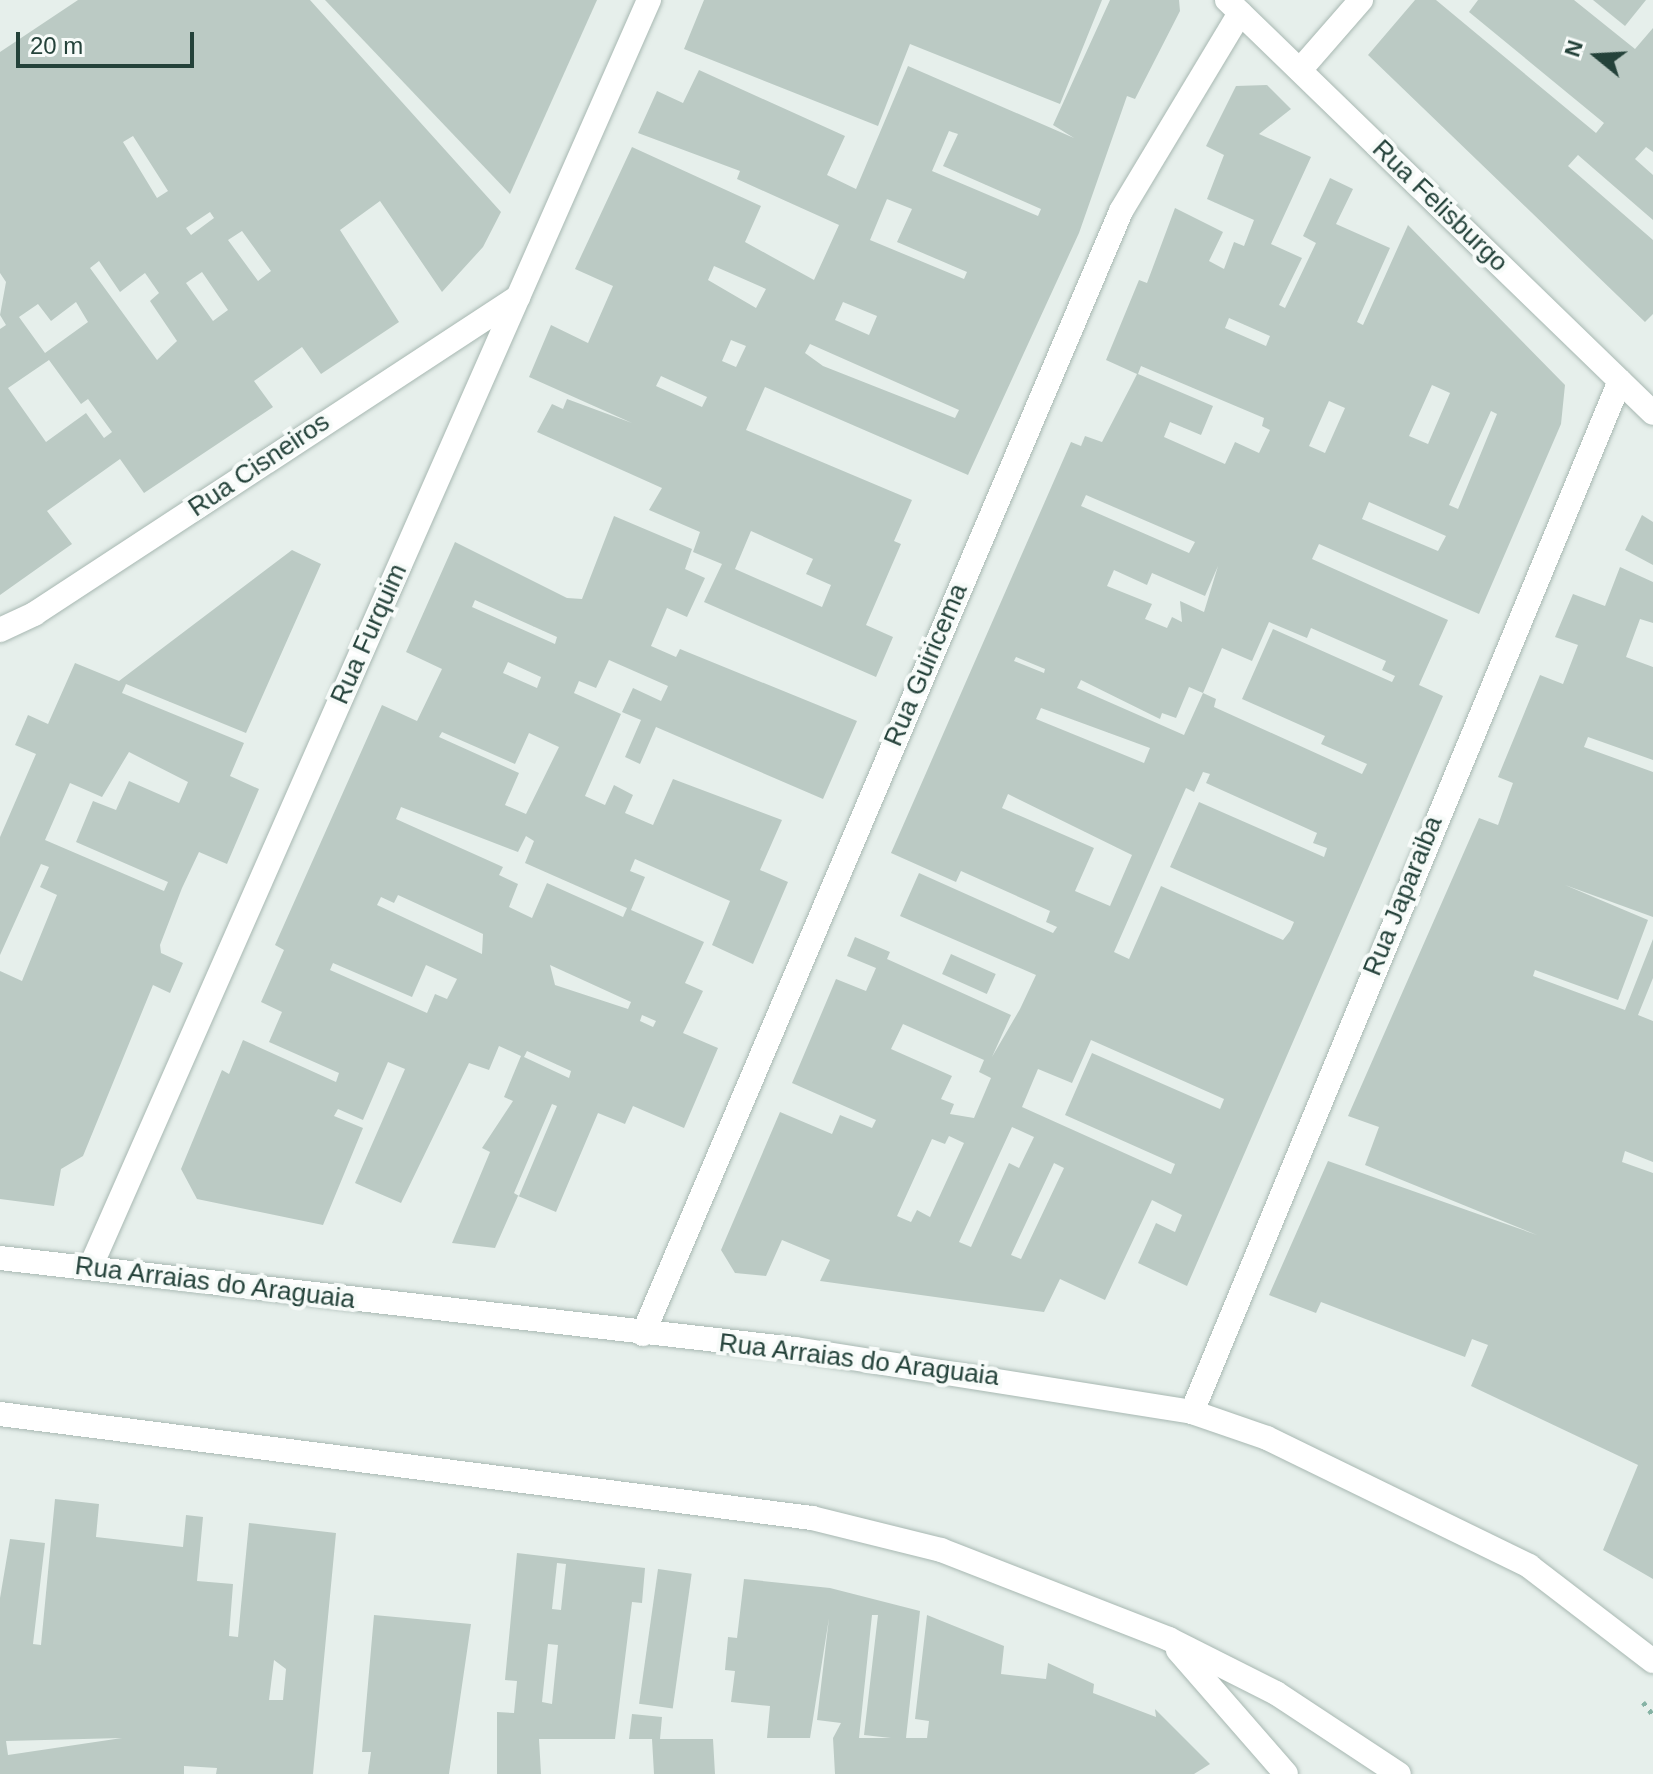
<!DOCTYPE html>
<html>
<head>
<meta charset="utf-8">
<style>
  body { margin:0 }
  #map { position:relative; width:1653px; height:1774px; overflow:hidden; background:#e6efeb; font-family:Helvetica,sans-serif }
  div>[style] { position:absolute }
  .building>* { inset:0; background:#bbcac4; transform-origin:0 0 }
  .path>* { height:5px; margin-top:-2.5px; transform-origin:0; background:repeating-linear-gradient(90deg,#86b3a5 0 4px,transparent 0 10px) }
  .roads { filter:drop-shadow(0 0 2px #a8b8b2) drop-shadow(0 0 2px #a8b8b2) }
  .minor>* { height:24px; margin:-12px; padding:0 12px; transform-origin:12px; border-radius:12px; background:#fff }
  .secondary>* { height:24px; margin:-12px; padding:0 12px; transform-origin:12px; border-radius:12px; background:#fff }
  span { translate:-50% -50%; white-space:nowrap; text-align:center; line-height:1.15; -webkit-text-stroke:8px #f7fbf9; paint-order:stroke }
  .street-label { font-size:26px; color:#24423a }
  .north { position:absolute; left:1557px; top:16px; width:80px; height:80px; -webkit-text-stroke:6px #f7fbf9; paint-order:stroke; rotate:288deg; font-size:22px; font-weight:700; line-height:32px; text-align:center; color:#24423a }
  .north::after { content:''; display:block; margin:auto; width:28px; height:36px; background:#24423a; clip-path:polygon(50% 0,100% 100%,50% 72%,0 100%) }
  .scale { position:absolute; left:16px; top:32px; width:178px; height:36px; box-sizing:border-box; border:4px solid #24423a; border-top:0; padding-left:10px; font-size:24px; line-height:28px; white-space:nowrap; color:#24423a; -webkit-text-stroke:6px #f7fbf9; paint-order:stroke }
</style>
</head>
<body>
<div id="map">
  <div class="building">
    <div style="clip-path:polygon(evenodd,78px 0,310px 0,501px 212px,483px 247px,442px 292px,380px 201px,340px 230px,399px 322px,321px 374px,302px 347px,254px 381px,273px 407px,144px 493px,120px 459px,47px 511px,72px 544px,0 595px,0 329px,6px 325px,0 315px,6px 282px,0 273px,0 52px,78px 0,133px 136px,168px 191px,157px 198px,123px 142px,133px 136px,78px 0,210px 212px,214px 218px,191px 235px,186px 228px,210px 212px,78px 0,242px 231px,271px 271px,258px 281px,228px 240px,242px 231px,78px 0,99px 261px,120px 292px,145px 273px,159px 293px,150px 301px,177px 341px,157px 360px,90px 268px,99px 261px,78px 0,202px 272px,228px 310px,213px 321px,186px 283px,202px 272px,78px 0,76px 302px,88px 322px,45px 353px,19px 317px,38px 304px,51px 321px,76px 302px,78px 0,49px 360px,81px 404px,88px 399px,112px 432px,104px 438px,86px 413px,46px 442px,8px 388px,49px 360px)"></div>
    <div style="clip-path:polygon(325px 0,597px 0,510px 194px)"></div>
    <div style="clip-path:polygon(704px 0,1102px 0,1060px 104px,910px 44px,878px 126px,684px 49px)"></div>
    <div style="clip-path:polygon(evenodd,1110px 0,1179px 0,1180px 11px,1135px 99px,1127px 96px,1079px 233px,968px 475px,765px 387px,746px 430px,912px 500px,894px 541px,901px 544px,866px 625px,893px 637px,876px 677px,704px 602px,722px 564px,693px 552px,700px 532px,649px 510px,662px 488px,537px 432px,552px 404px,563px 409px,567px 399px,632px 423px,529px 377px,551px 325px,588px 343px,613px 286px,575px 269px,632px 147px,761px 206px,745px 242px,814px 280px,839px 225px,737px 179px,740px 171px,638px 133px,657px 91px,683px 103px,699px 70px,845px 136px,827px 175px,856px 189px,908px 66px,1074px 138px,1053px 125px,1110px 0,949px 131px,958px 134px,943px 166px,1041px 209px,1038px 216px,932px 171px,949px 131px,1110px 0,887px 199px,912px 209px,897px 242px,967px 272px,964px 279px,870px 240px,887px 199px,1110px 0,714px 266px,766px 289px,756px 308px,708px 280px,714px 266px,1110px 0,843px 302px,877px 316px,869px 335px,835px 320px,843px 302px,1110px 0,731px 340px,746px 346px,736px 367px,722px 361px,731px 340px,1110px 0,810px 344px,959px 410px,955px 418px,823px 366px,805px 353px,810px 344px,1110px 0,661px 376px,707px 397px,702px 407px,656px 386px,661px 376px,1110px 0,751px 531px,813px 559px,806px 574px,831px 585px,822px 607px,735px 569px,751px 531px)"></div>
    <div style="clip-path:polygon(1415px 0,1436px 0,1596px 133px,1604px 123px,1469px 12px,1478px 0,1574px 0,1635px 49px,1653px 28px,1653px 152px,1646px 147px,1635px 159px,1653px 175px,1653px 220px,1578px 155px,1568px 166px,1653px 240px,1653px 314px,1645px 322px,1368px 55px)"></div>
    <div style="clip-path:polygon(1593px 0,1646px 0,1625px 26px)"></div>
    <div style="clip-path:polygon(evenodd,1267px 85px,1291px 109px,1259px 134px,1311px 157px,1271px 244px,1302px 258px,1279px 305px,1285px 308px,1316px 243px,1303px 236px,1330px 178px,1353px 189px,1336px 224px,1390px 248px,1357px 322px,1363px 325px,1408px 225px,1565px 385px,1561px 424px,1479px 614px,1319px 544px,1312px 559px,1448px 620px,1419px 685px,1443px 696px,1187px 1286px,1138px 1263px,1156px 1223px,1175px 1232px,1182px 1215px,1152px 1200px,1105px 1300px,1060px 1279px,1044px 1312px,820px 1281px,830px 1260px,782px 1240px,766px 1276px,735px 1273px,721px 1250px,780px 1112px,832px 1134px,840px 1115px,872px 1128px,876px 1120px,792px 1083px,836px 979px,866px 991px,876px 968px,847px 956px,855px 937px,890px 952px,887px 959px,1011px 1015px,992px 1057px,1020px 1009px,1036px 975px,900px 916px,919px 873px,1053px 933px,1057px 927px,1046px 922px,1050px 911px,961px 871px,956px 882px,891px 853px,1071px 442px,1081px 446px,1085px 436px,1102px 442px,1132px 384px,1137px 374px,1106px 360px,1139px 280px,1147px 283px,1175px 208px,1223px 232px,1209px 261px,1224px 269px,1234px 242px,1244px 246px,1254px 220px,1207px 199px,1224px 155px,1206px 146px,1236px 86px,1267px 85px,1229px 318px,1270px 336px,1266px 346px,1225px 328px,1229px 318px,1267px 85px,1141px 366px,1264px 418px,1262px 426px,1270px 430px,1259px 453px,1235px 442px,1225px 464px,1164px 437px,1170px 422px,1201px 435px,1213px 406px,1138px 374px,1141px 366px,1267px 85px,1432px 385px,1450px 393px,1428px 444px,1409px 436px,1432px 385px,1267px 85px,1329px 401px,1345px 408px,1325px 453px,1309px 446px,1329px 401px,1267px 85px,1491px 411px,1497px 414px,1458px 509px,1449px 505px,1491px 411px,1267px 85px,1086px 495px,1195px 542px,1189px 553px,1081px 506px,1086px 495px,1267px 85px,1369px 502px,1446px 536px,1438px 551px,1362px 519px,1369px 502px,1267px 85px,1218px 566px,1204px 612px,1180px 601px,1182px 622px,1172px 617px,1167px 628px,1145px 619px,1152px 604px,1107px 586px,1114px 570px,1147px 585px,1152px 573px,1205px 596px,1218px 566px,1267px 85px,1269px 622px,1307px 638px,1311px 628px,1386px 661px,1382px 670px,1395px 676px,1392px 682px,1273px 629px,1242px 699px,1325px 736px,1321px 744px,1367px 764px,1362px 774px,1214px 707px,1216px 699px,1203px 693px,1222px 648px,1252px 661px,1269px 622px,1267px 85px,1016px 657px,1045px 669px,1044px 673px,1014px 661px,1016px 657px,1267px 85px,1081px 680px,1160px 719px,1162px 713px,1176px 718px,1189px 687px,1203px 693px,1184px 735px,1077px 688px,1081px 680px,1267px 85px,1041px 708px,1150px 748px,1144px 763px,1036px 719px,1041px 708px,1267px 85px,1203px 772px,1210px 774px,1206px 783px,1317px 833px,1313px 843px,1327px 848px,1324px 857px,1199px 802px,1170px 867px,1294px 922px,1290px 931px,1283px 940px,1161px 886px,1129px 959px,1114px 952px,1186px 788px,1194px 792px,1203px 772px,1267px 85px,1008px 794px,1132px 855px,1110px 906px,1075px 891px,1094px 848px,1002px 808px,1008px 794px,1267px 85px,903px 1024px,984px 1060px,979px 1072px,991px 1078px,974px 1118px,950px 1114px,954px 1104px,941px 1099px,952px 1076px,891px 1049px,903px 1024px,1267px 85px,1091px 1040px,1224px 1099px,1220px 1109px,1092px 1053px,1065px 1115px,1175px 1164px,1171px 1174px,1022px 1107px,1038px 1069px,1072px 1083px,1091px 1040px,1267px 85px,1012px 1127px,1034px 1137px,1019px 1168px,1009px 1163px,971px 1247px,959px 1242px,1012px 1127px,1267px 85px,949px 1136px,964px 1143px,930px 1217px,917px 1210px,911px 1222px,897px 1216px,932px 1139px,945px 1144px,949px 1136px,1267px 85px,1054px 1163px,1064px 1168px,1021px 1259px,1011px 1255px,1054px 1163px)"></div>
    <div style="clip-path:polygon(1642px 515px,1653px 522px,1653px 565px,1625px 550px)"></div>
    <div style="clip-path:polygon(evenodd,614px 516px,692px 549px,685px 569px,705px 578px,687px 617px,667px 608px,651px 646px,676px 657px,680px 649px,857px 721px,823px 799px,656px 727px,640px 764px,625px 757px,641px 720px,622px 712px,633px 688px,661px 701px,668px 686px,609px 660px,596px 688px,579px 681px,574px 693px,621px 714px,585px 796px,605px 805px,614px 785px,633px 795px,625px 813px,653px 825px,673px 779px,782px 820px,760px 870px,788px 882px,753px 964px,712px 945px,730px 901px,635px 859px,630px 871px,645px 877px,631px 910px,704px 942px,685px 983px,703px 991px,683px 1033px,718px 1048px,684px 1128px,633px 1106px,625px 1124px,598px 1113px,556px 1212px,518px 1196px,495px 1248px,452px 1243px,490px 1152px,482px 1148px,513px 1101px,504px 1097px,521px 1056px,499px 1046px,489px 1070px,469px 1063px,401px 1203px,355px 1183px,405px 1069px,388px 1062px,363px 1120px,338px 1109px,334px 1116px,363px 1128px,323px 1225px,197px 1199px,181px 1169px,222px 1070px,229px 1074px,243px 1040px,336px 1082px,339px 1073px,269px 1042px,282px 1012px,261px 1002px,284px 950px,275px 945px,382px 705px,417px 721px,442px 669px,406px 652px,455px 542px,567px 598px,582px 599px,614px 516px,475px 600px,557px 637px,555px 644px,472px 607px,475px 600px,614px 516px,508px 662px,541px 677px,537px 688px,503px 673px,508px 662px,614px 516px,442px 732px,515px 764px,529px 733px,559px 747px,526px 814px,505px 805px,519px 773px,439px 737px,442px 732px,614px 516px,401px 807px,518px 852px,526px 836px,534px 841px,525px 863px,627px 908px,623px 917px,547px 883px,532px 918px,509px 907px,518px 884px,499px 875px,503px 867px,396px 819px,401px 807px,614px 516px,398px 895px,483px 934px,482px 954px,377px 905px,381px 897px,394px 903px,398px 895px,614px 516px,333px 963px,412px 997px,426px 965px,457px 979px,447px 999px,435px 994px,427px 1013px,330px 970px,333px 963px,614px 516px,550px 965px,631px 1002px,628px 1009px,555px 985px,550px 965px,614px 516px,642px 1015px,656px 1021px,653px 1027px,640px 1021px,642px 1015px,614px 516px,527px 1051px,571px 1071px,569px 1078px,524px 1057px,527px 1051px,614px 516px,552px 1104px,557px 1106px,519px 1196px,514px 1193px,552px 1104px)"></div>
    <div style="clip-path:polygon(evenodd,292px 550px,321px 564px,246px 733px,126px 684px,122px 693px,244px 743px,230px 776px,259px 789px,227px 864px,199px 852px,182px 888px,160px 945px,161px 953px,183px 963px,170px 993px,153px 985px,83px 1156px,61px 1169px,54px 1206px,0 1199px,0 971px,22px 981px,57px 895px,40px 887px,49px 867px,41px 864px,0 955px,0 837px,36px 754px,15px 745px,28px 715px,48px 724px,75px 663px,119px 681px,292px 550px,129px 752px,188px 782px,179px 803px,129px 781px,116px 810px,93px 801px,76px 842px,168px 882px,164px 891px,45px 840px,70px 783px,102px 797px,129px 752px)"></div>
    <div style="clip-path:polygon(1620px 567px,1653px 582px,1653px 623px,1640px 619px,1626px 657px,1653px 667px,1653px 760px,1588px 737px,1584px 747px,1653px 772px,1653px 917px,1565px 885px,1648px 920px,1618px 1000px,1535px 970px,1533px 976px,1625px 1010px,1653px 939px,1653px 978px,1638px 1015px,1653px 1021px,1653px 1162px,1625px 1151px,1622px 1162px,1653px 1173px,1653px 1579px,1603px 1550px,1638px 1465px,1471px 1386px,1488px 1345px,1472px 1339px,1465px 1357px,1321px 1302px,1316px 1313px,1269px 1295px,1328px 1161px,1537px 1235px,1365px 1165px,1379px 1127px,1348px 1116px,1479px 818px,1498px 825px,1513px 783px,1498px 777px,1540px 675px,1563px 684px,1578px 645px,1555px 637px,1573px 594px,1605px 606px)"></div>
    <div style="left:951px;top:954px;width:49px;height:22px;rotate:24deg"></div>
    <div style="clip-path:polygon(evenodd,55px 1499px,99px 1504px,96px 1537px,183px 1547px,186px 1515px,203px 1517px,197px 1581px,233px 1584px,229px 1636px,238px 1637px,249px 1523px,336px 1533px,313px 1774px,216px 1774px,217px 1768px,184px 1766px,184px 1774px,0 1774px,0 1598px,10px 1539px,45px 1543px,33px 1644px,41px 1645px,55px 1499px,274px 1660px,286px 1669px,283px 1700px,269px 1700px,274px 1660px,55px 1499px,122px 1738px,8px 1755px,6px 1741px,122px 1738px)"></div>
    <div style="clip-path:polygon(evenodd,517px 1553px,645px 1568px,642px 1603px,632px 1602px,615px 1739px,539px 1739px,541px 1774px,497px 1774px,497px 1712px,514px 1713px,517px 1681px,505px 1680px,517px 1553px,557px 1563px,566px 1564px,561px 1610px,552px 1609px,557px 1563px,517px 1553px,548px 1644px,558px 1645px,552px 1704px,542px 1702px,548px 1644px)"></div>
    <div style="left:658px;top:1569px;width:34px;height:136px;rotate:8deg"></div>
    <div style="clip-path:polygon(evenodd,744px 1579px,830px 1588px,920px 1611px,906px 1738px,927px 1738px,929px 1721px,915px 1719px,927px 1615px,1004px 1646px,1001px 1674px,1046px 1679px,1048px 1663px,1094px 1684px,1093px 1693px,1156px 1717px,1155px 1709px,1210px 1764px,1194px 1774px,835px 1774px,833px 1738px,841px 1723px,817px 1720px,829px 1618px,810px 1738px,767px 1738px,770px 1706px,731px 1702px,735px 1671px,725px 1670px,728px 1637px,737px 1638px,744px 1579px,872px 1615px,878px 1615px,864px 1735px,891px 1738px,859px 1738px,872px 1615px)"></div>
    <div style="clip-path:polygon(374px 1615px,471px 1624px,449px 1774px,368px 1774px,371px 1752px,362px 1752px)"></div>
    <div style="clip-path:polygon(632px 1714px,662px 1717px,660px 1739px,713px 1739px,715px 1774px,654px 1774px,652px 1739px,629px 1739px)"></div>
  </div>
  <div class="path">
    <div style="left:1643px;top:1702px;width:16px;rotate:52deg"></div>
  </div>
  <div class="roads">
    <div class="minor">
      <div style="left:1227px;top:0;width:593px;rotate:44.11deg"></div>
      <div style="left:1300px;top:70px;width:93px;rotate:-48.9deg"></div>
      <div style="left:0;top:630px;width:38px;rotate:-25deg"></div>
      <div style="left:34px;top:614px;width:579px;rotate:-33.22deg"></div>
      <div style="left:90px;top:1268px;width:1386px;rotate:-66.21deg"></div>
      <div style="left:643px;top:1334px;width:1220px;rotate:-66.94deg"></div>
      <div style="left:1121px;top:211px;width:231px;rotate:-59deg"></div>
      <div style="left:1192px;top:1412px;width:1116px;rotate:-67.46deg"></div>
    </div>
    <div class="secondary">
      <div style="left:0;top:1258px;width:800px;rotate:6.53deg"></div>
      <div style="left:795px;top:1349px;width:402px;rotate:9deg"></div>
      <div style="left:1192px;top:1412px;width:79px;rotate:19.1deg"></div>
      <div style="left:1267px;top:1438px;width:292px;rotate:26deg"></div>
      <div style="left:1529px;top:1566px;width:156px;rotate:37.5deg"></div>
      <div style="left:0;top:1414px;width:819px;rotate:7.3deg"></div>
      <div style="left:812px;top:1518px;width:133px;rotate:13.9deg"></div>
      <div style="left:941px;top:1550px;width:245px;rotate:21.3deg"></div>
      <div style="left:1169px;top:1639px;width:120px;rotate:26.8deg"></div>
      <div style="left:1276px;top:1693px;width:147px;rotate:33.4deg"></div>
      <div style="left:1178px;top:1650px;width:164px;rotate:48.9deg"></div>
    </div>
  </div>
  <div class="street-label">
    <span style="left:1440px;top:206px;rotate:44deg">Rua Felisburgo</span>
    <span style="left:259px;top:465px;rotate:-34deg">Rua Cisneiros</span>
    <span style="left:369px;top:634px;rotate:-66deg">Rua Furquim</span>
    <span style="left:926px;top:665px;rotate:-67deg">Rua Guiricema</span>
    <span style="left:1403px;top:896px;rotate:-68deg">Rua Japaraiba</span>
    <span style="left:215px;top:1283px;rotate:7deg">Rua Arraias do Araguaia</span>
    <span style="left:859px;top:1360px;rotate:7deg">Rua Arraias do Araguaia</span>
  </div>
  <div class="north">N</div>
  <div class="scale">20 m</div>
</div>
</body>
</html>
